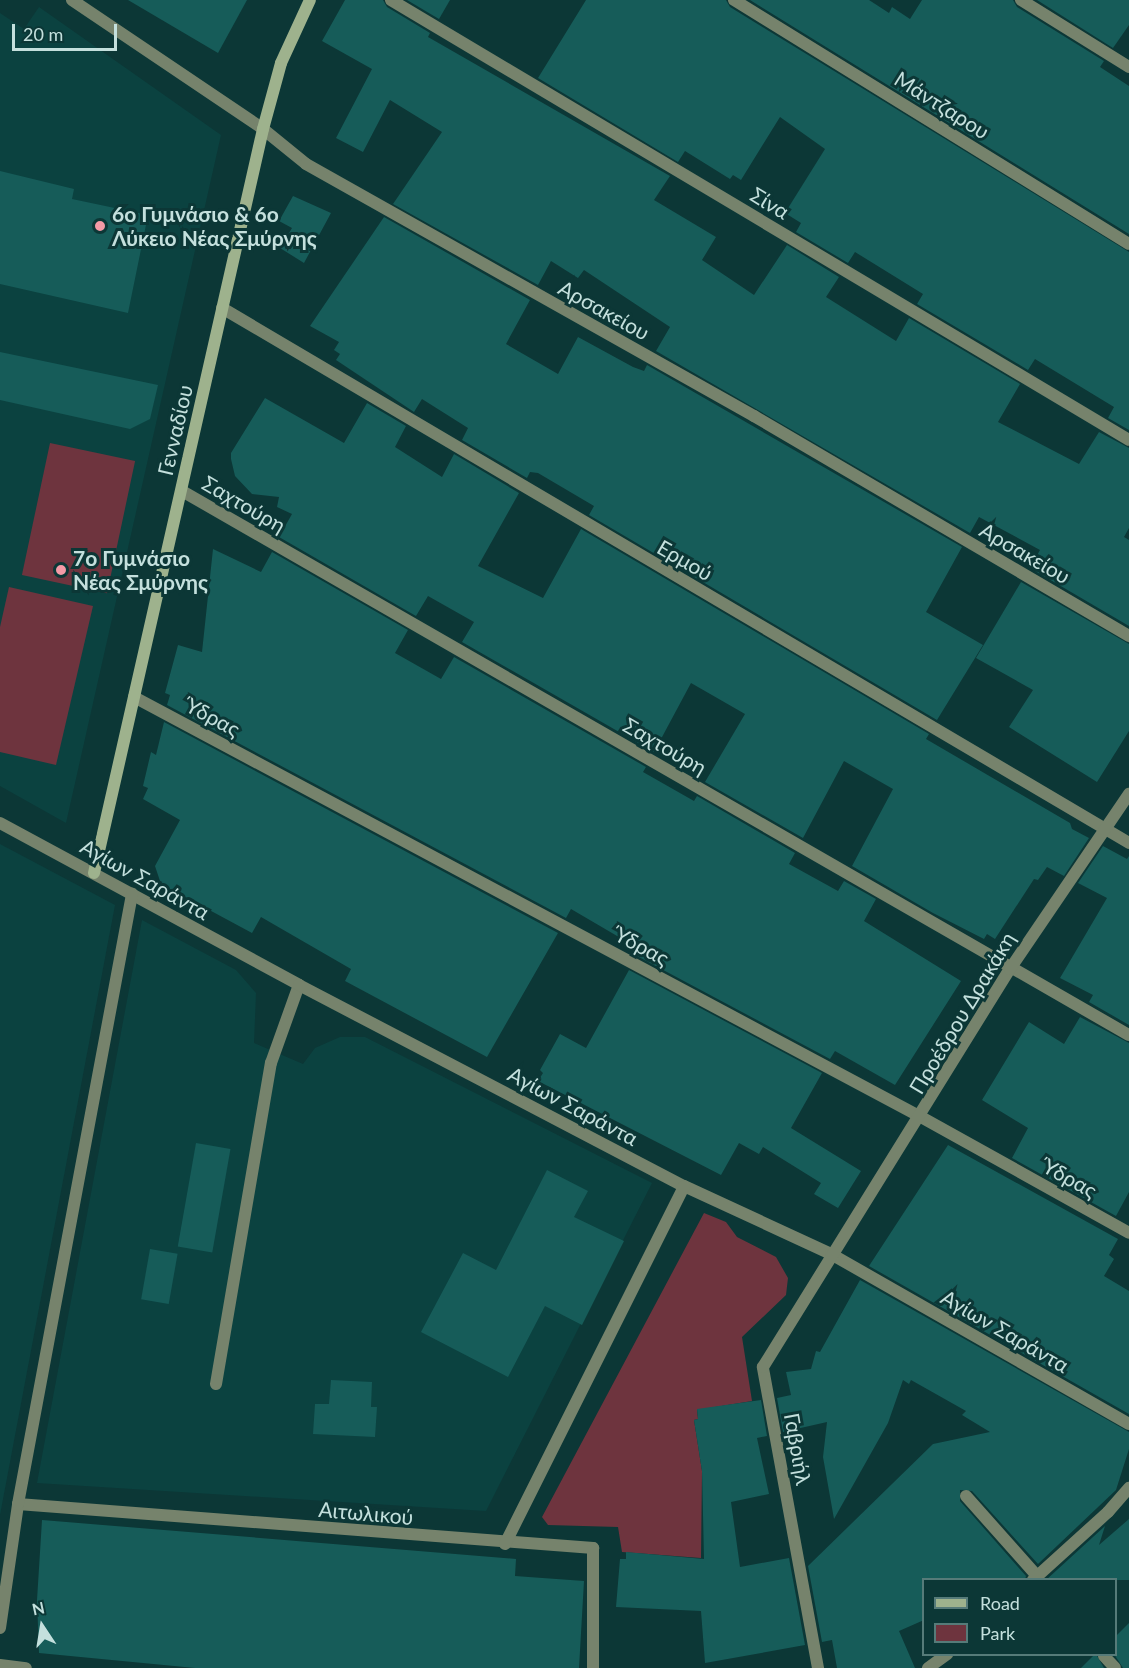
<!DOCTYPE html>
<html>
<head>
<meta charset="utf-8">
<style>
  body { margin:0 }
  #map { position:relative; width:1129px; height:1668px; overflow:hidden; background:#0c3736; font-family:Lato,sans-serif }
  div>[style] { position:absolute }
  .built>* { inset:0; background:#0b4240 }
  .green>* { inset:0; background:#6e343e; transform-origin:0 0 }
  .building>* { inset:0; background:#165c59; transform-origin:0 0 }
  .lane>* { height:12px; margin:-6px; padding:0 6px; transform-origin:6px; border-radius:6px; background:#76836c }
  .street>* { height:12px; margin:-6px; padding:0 6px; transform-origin:6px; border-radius:6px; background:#76836c }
  .secondary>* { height:12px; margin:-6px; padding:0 6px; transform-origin:6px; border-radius:6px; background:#9eb28d }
  .dots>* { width:16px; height:16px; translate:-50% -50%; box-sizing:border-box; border:3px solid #0c3736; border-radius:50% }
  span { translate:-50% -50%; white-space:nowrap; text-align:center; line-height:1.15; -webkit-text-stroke:6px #0c3736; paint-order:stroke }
  .street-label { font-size:21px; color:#c4e0dd }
  .poi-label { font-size:21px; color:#c4e0dd; font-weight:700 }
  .left { translate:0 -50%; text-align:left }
  .legend { position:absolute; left:922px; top:1578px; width:195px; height:78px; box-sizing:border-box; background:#0c3736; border:2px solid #567b79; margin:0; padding:8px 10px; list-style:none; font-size:18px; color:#c4e0dd }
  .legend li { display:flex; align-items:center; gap:12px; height:30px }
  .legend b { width:30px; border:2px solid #567b79 }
  .north { position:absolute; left:12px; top:1596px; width:60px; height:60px; -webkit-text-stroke:4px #0c3736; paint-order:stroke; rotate:348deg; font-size:16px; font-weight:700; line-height:24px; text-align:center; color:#c4e0dd }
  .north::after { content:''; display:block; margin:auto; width:21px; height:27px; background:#c4e0dd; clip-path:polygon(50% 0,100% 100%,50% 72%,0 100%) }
  .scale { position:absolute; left:12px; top:24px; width:105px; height:27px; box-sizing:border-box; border:3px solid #c4e0dd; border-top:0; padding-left:8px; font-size:18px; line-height:21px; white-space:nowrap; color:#c4e0dd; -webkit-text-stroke:4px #0c3736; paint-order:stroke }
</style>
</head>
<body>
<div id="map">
  <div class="built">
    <div style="clip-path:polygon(39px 7px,221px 135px,66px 823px,0 786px,0 13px,24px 29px)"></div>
    <div style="clip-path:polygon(0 844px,115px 905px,0 1515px)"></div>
    <div style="clip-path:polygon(142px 920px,236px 970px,256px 993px,254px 1043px,303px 1064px,315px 1048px,340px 1037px,365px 1037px,652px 1183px,486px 1511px,37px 1483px)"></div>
  </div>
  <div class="green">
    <div style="left:50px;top:443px;width:87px;height:135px;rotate:12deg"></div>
    <div style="clip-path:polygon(9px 587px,93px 606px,56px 765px,0 752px,0 627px)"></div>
    <div style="clip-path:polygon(704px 1213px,726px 1222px,737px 1237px,776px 1257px,788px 1278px,786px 1295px,742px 1337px,752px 1401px,697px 1410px,698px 1419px,694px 1420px,702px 1471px,701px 1558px,622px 1552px,618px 1527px,548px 1525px,542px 1517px)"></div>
  </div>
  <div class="building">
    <div style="clip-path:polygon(128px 0,247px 0,218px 53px)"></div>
    <div style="clip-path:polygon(345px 0,383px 0,387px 7px,430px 33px,428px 37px,670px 176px,654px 200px,716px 237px,702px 260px,754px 295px,787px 245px,839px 277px,826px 297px,896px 341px,909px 318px,1020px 384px,998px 422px,1079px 464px,1099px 432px,1129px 448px,1129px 528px,1124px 537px,1129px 540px,1129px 626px,1030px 568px,1040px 550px,979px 517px,970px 533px,656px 351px,670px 327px,584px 270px,578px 278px,551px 261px,538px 285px,393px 204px,442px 132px,390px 100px,363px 152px,336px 138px,372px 69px,322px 41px)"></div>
    <div style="clip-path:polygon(407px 0,450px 0,439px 19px)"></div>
    <div style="clip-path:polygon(586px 0,726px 0,730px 7px,1129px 252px,1129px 430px,1108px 418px,1114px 407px,1035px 359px,1028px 370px,917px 304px,923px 294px,855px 252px,848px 263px,796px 232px,801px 223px,785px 213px,825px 149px,780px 117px,741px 180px,733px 175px,730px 179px,685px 151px,678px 162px,538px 78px)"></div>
    <div style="clip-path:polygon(750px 0,869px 0,889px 13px,892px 7px,910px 19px,922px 0,1013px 0,1017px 7px,1104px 61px,1100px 67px,1129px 86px,1129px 234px)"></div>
    <div style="clip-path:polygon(1037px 0,1129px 0,1129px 25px,1113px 48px)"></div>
    <div style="clip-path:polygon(0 171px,74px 189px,72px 199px,148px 215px,128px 313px,0 284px)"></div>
    <div style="clip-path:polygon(293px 196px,331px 213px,304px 263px,280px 248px,292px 228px,279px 221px)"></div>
    <div style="clip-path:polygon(384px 217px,530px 300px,506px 344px,558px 374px,578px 337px,633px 367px,644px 371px,647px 365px,962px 547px,926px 612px,983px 645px,937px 720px,589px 515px,594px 506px,538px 473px,530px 472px,527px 478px,462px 440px,468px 428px,422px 399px,414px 412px,336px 360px,340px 354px,334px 350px,339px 342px,310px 326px)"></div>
    <div style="clip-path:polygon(0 352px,158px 385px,150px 419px,130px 429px,0 400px)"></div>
    <div style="clip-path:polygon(265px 398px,344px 443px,367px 403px,406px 426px,395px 447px,442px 477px,454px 454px,519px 493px,478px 566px,543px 598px,581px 529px,929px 734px,926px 739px,1070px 823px,1072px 829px,1089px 838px,1064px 876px,1047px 867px,1038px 880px,1034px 879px,995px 939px,987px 934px,984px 939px,933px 913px,852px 866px,893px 789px,844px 761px,803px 838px,705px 782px,745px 714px,691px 683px,654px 752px,462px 642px,474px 622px,428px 596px,416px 616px,279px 537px,292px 514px,277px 507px,279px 497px,252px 494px,235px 476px,231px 459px,231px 453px)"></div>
    <div style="clip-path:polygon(213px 549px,261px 572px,272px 552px,408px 630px,395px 653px,441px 679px,454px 657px,646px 767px,643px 772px,694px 801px,697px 796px,795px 853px,789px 864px,838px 891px,844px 881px,876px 899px,864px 921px,961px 981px,895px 1085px,835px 1051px,830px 1059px,637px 956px,641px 950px,571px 909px,566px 918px,167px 705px,170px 695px,165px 693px,178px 645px,202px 652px)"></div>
    <div style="clip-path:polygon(1021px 582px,1129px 644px,1129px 731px,1097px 782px,1009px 727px,1033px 690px,976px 658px)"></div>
    <div style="clip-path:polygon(164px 722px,558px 933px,487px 1057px,345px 981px,351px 969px,261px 917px,252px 933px,161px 884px,155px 866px,180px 820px,143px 799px,148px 788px,143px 786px,151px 752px,156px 755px)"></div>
    <div style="clip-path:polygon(1103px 846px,1127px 859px,1129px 856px,1129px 1025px,1089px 1002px,1093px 995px,1060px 978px,1107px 898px,1078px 883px)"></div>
    <div style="clip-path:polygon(629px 970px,822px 1073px,791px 1128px,861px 1171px,838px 1208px,814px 1194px,821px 1183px,763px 1147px,759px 1154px,739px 1143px,721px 1175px,538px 1081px,543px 1073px,540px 1070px,560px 1034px,586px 1048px)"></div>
    <div style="clip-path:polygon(1080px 1017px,1129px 1043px,1129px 1192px,1116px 1216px,1012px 1158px,1028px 1128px,982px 1100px,1029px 1022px,1064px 1044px)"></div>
    <div style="left:196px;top:1143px;width:35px;height:105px;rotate:10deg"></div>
    <div style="clip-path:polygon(948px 1145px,1118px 1239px,1109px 1255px,1114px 1259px,1104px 1276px,1129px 1291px,1129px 1414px,869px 1266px)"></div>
    <div style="clip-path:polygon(547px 1170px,588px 1191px,574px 1217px,624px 1241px,582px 1325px,545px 1306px,508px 1377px,421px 1332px,463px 1253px,496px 1270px)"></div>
    <div style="left:150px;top:1249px;width:28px;height:51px;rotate:10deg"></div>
    <div style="clip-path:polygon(860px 1280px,1129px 1432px,1129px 1449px,1116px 1490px,1038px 1564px,972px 1491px,960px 1490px,960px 1501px,1026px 1576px,1025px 1580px,924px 1580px,924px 1620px,899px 1631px,915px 1668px,837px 1668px,832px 1640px,822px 1642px,808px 1566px,933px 1444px,990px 1432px,962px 1415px,966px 1411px,911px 1380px,909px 1384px,903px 1380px,888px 1423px,834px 1519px,823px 1457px,827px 1422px,783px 1432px,777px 1398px,791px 1395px,786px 1372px,811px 1369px,816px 1351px,820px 1352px)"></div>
    <div style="clip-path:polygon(331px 1380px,372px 1382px,371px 1407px,377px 1407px,375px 1437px,313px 1434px,315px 1404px,329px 1404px)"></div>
    <div style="clip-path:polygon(761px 1400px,767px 1436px,757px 1438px,769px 1494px,731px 1502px,740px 1567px,789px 1558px,805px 1645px,705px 1663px,701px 1611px,616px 1607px,620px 1559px,626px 1559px,626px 1552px,704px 1559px,702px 1471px,694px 1420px,698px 1419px,697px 1409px)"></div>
    <div style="clip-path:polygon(1129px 1519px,1129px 1580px,1046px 1580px,1105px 1526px,1099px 1545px)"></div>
    <div style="clip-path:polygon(42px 1520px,516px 1559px,515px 1576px,584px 1581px,579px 1668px,195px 1668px,39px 1653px,37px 1600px)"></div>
    <div style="clip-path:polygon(1129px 1623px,1129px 1668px,1123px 1668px,1114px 1654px,1116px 1636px)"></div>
    <div style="clip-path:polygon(1096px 1654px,1104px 1668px,1081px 1668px,1095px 1654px)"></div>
  </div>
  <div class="lane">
    <div style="left:216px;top:1384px;width:326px;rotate:-80.3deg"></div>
    <div style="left:271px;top:1063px;width:83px;rotate:-70.3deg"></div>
    <div style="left:966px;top:1496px;width:107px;rotate:48.4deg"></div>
  </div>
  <div class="street">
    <div style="left:72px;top:0;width:230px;rotate:34deg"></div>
    <div style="left:263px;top:129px;width:55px;rotate:39.1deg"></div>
    <div style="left:306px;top:164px;width:514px;rotate:29.36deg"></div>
    <div style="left:754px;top:416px;width:435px;rotate:30.4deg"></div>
    <div style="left:391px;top:0;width:859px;rotate:30.8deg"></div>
    <div style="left:734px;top:0;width:464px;rotate:31.7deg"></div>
    <div style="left:1021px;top:0;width:127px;rotate:31.8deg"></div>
    <div style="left:222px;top:308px;width:1053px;rotate:30.53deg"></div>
    <div style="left:182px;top:491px;width:1092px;rotate:29.88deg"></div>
    <div style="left:134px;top:697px;width:892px;rotate:28.09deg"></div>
    <div style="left:921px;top:1117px;width:238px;rotate:29.1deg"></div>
    <div style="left:0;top:823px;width:340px;rotate:28.4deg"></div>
    <div style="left:299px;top:985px;width:434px;rotate:27.6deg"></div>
    <div style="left:684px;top:1186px;width:162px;rotate:24.8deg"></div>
    <div style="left:831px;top:1254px;width:343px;rotate:29.7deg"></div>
    <div style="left:18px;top:1504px;width:577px;rotate:4.38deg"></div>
    <div style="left:593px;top:1548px;width:120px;rotate:90deg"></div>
    <div style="left:505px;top:1544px;width:400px;rotate:-63.4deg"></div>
    <div style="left:1033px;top:1580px;width:101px;rotate:-42.2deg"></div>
    <div style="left:1108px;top:1512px;width:32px;rotate:-49deg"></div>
    <div style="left:0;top:1628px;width:125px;rotate:-81.7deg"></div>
    <div style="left:18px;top:1504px;width:621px;rotate:-79.41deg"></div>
    <div style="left:1104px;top:1656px;width:16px;rotate:47deg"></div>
    <div style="left:0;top:1665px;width:26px;rotate:7deg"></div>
    <div style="left:818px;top:1668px;width:306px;rotate:-100.4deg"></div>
    <div style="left:763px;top:1367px;width:468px;rotate:-58.2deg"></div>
    <div style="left:1010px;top:969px;width:212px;rotate:-55.8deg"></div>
    <div style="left:928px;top:1668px;width:24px;rotate:-36deg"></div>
  </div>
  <div class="secondary">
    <div style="left:94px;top:873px;width:763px;rotate:-77.2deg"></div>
    <div style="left:263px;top:129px;width:68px;rotate:-74.7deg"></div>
    <div style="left:281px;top:63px;width:69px;rotate:-65.3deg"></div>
  </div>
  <div class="dots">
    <div style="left:100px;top:226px;background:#f49aa6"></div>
    <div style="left:61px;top:570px;background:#f49aa6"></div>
  </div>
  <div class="street-label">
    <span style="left:942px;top:105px;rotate:32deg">Μάντζαρου</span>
    <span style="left:770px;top:203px;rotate:31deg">Σίνα</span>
    <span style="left:604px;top:310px;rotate:29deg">Αρσακείου</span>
    <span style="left:175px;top:430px;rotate:-77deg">Γενναδίου</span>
    <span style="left:244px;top:504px;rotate:30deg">Σαχτούρη</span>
    <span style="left:1025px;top:553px;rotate:30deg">Αρσακείου</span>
    <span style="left:685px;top:560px;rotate:30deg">Ερμού</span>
    <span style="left:213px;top:717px;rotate:28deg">Ύδρας</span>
    <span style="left:665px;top:746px;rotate:30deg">Σαχτούρη</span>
    <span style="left:145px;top:879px;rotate:29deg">Αγίων Σαράντα</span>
    <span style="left:642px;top:946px;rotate:28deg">Ύδρας</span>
    <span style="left:962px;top:1013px;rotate:-59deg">Προέδρου Δρακάκη</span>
    <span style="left:573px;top:1106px;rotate:28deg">Αγίων Σαράντα</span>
    <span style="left:1070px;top:1178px;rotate:29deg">Ύδρας</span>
    <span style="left:1005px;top:1331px;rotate:30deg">Αγίων Σαράντα</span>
    <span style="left:798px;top:1449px;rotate:80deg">Γαβριήλ</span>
    <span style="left:366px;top:1513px;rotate:5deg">Αιτωλικού</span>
  </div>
  <div class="poi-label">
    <span class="left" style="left:112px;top:226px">6ο Γυμνάσιο &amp; 6ο<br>Λύκειο Νέας Σμύρνης</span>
    <span class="left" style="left:73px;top:570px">7ο Γυμνάσιο<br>Νέας Σμύρνης</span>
  </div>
  <ul class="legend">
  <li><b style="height:8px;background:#9eb28d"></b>Road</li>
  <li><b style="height:16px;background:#6e343e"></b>Park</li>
  </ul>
  <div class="north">N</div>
  <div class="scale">20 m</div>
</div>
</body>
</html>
